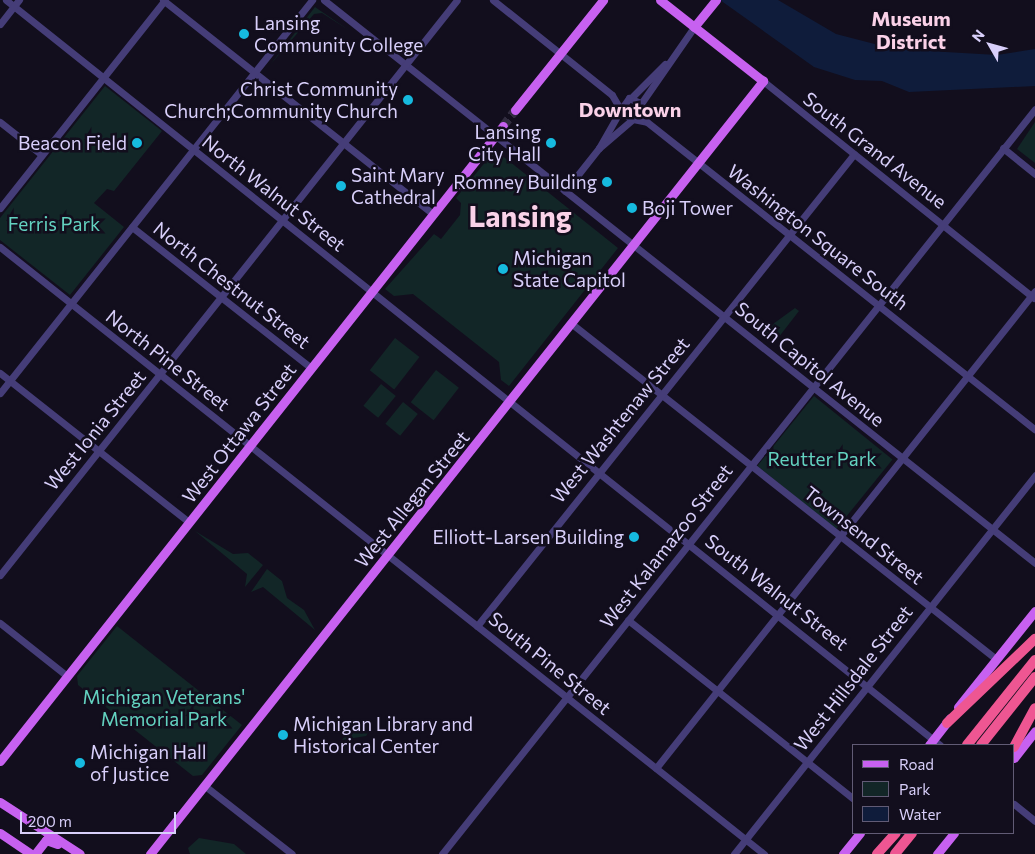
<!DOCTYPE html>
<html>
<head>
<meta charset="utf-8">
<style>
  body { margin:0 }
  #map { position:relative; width:1035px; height:854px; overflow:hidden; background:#120e1d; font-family:Commissioner,sans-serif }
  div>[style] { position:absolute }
  .green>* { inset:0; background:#122627; transform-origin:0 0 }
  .water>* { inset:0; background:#0f1c3b }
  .major-tunnel>* { height:9px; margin-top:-4.5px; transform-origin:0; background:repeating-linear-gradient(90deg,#302b3e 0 9px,transparent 0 13.5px) }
  .minor>* { height:7px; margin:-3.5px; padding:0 3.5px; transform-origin:3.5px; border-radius:3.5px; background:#453d78 }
  .major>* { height:9px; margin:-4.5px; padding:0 4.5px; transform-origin:4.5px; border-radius:4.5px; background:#c761f0 }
  .highway>* { height:10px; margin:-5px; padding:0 5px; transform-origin:5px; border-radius:5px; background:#ee5692 }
  .dots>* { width:14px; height:14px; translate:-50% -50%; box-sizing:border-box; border:2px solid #120e1d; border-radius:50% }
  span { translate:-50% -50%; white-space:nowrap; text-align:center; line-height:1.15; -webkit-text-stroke:5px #120e1d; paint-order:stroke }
  .poi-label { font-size:19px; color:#d8cffa }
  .left { translate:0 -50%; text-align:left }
  .right { translate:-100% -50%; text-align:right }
  .street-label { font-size:19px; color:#d8cffa }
  .park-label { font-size:19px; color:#63d2c0 }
  .neighbourhood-label { font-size:20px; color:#fad1e8; font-weight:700 }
  .town-label { font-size:29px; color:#fad1e8; font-weight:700 }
  .legend { position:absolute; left:852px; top:744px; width:162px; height:90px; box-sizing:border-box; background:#120e1d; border:1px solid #615b75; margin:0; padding:6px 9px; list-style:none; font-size:15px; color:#d8cffa }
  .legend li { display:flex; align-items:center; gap:10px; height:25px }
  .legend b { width:25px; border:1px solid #615b75 }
  .north { position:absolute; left:965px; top:20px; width:50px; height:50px; -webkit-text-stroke:4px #120e1d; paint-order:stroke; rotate:308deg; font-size:14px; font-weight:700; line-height:20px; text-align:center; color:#d8cffa }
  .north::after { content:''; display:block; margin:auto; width:18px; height:22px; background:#d8cffa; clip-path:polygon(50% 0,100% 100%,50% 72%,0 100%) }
  .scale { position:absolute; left:20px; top:812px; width:156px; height:22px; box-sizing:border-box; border:2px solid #d8cffa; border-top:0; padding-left:6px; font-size:15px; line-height:18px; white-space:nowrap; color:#d8cffa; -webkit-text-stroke:4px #120e1d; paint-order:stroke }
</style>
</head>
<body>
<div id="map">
  <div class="green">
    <div style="clip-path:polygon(315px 7px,350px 31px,322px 13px,314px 14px,270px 65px)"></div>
    <div style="clip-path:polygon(105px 86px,162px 131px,114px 191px,107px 189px,94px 203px,124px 227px,70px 295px,0 240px,0 218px)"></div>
    <div style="clip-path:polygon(1035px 122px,1035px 163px,1017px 149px)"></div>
    <div style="clip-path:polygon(495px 150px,618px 248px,509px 386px,501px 380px,499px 362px,413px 294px,394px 296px,385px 289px,434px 234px,441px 239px,460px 215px,461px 203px,456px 198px)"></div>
    <div style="clip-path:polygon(795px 308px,799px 311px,775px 342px,762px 332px)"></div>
    <div style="left:395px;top:338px;width:31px;height:41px;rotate:38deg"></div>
    <div style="left:436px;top:370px;width:29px;height:41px;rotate:38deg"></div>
    <div style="left:381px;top:384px;width:19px;height:28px;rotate:39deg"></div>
    <div style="left:814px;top:396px;width:101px;height:90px;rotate:39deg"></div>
    <div style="left:403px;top:402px;width:19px;height:28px;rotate:39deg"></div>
    <div style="clip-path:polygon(195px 531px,233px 554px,248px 553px,263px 565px,245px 587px,247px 574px)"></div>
    <div style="clip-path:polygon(267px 569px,282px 581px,287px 598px,304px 610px,315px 630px,263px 587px,251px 592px)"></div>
    <div style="clip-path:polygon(117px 626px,242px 725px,202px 775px,193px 776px,78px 685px,77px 676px)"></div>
    <div style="clip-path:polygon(357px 720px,370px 730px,366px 736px,342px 740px)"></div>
    <div style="clip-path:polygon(199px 838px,234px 844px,246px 854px,190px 854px,188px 848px)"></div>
  </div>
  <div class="water">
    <div style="clip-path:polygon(720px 0,778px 0,836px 34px,894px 49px,997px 55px,1035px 49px,1035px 86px,909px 92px,882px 81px,855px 80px,814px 67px)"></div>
  </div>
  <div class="major-tunnel">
    <div style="left:503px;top:126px;width:20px;rotate:-53deg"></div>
  </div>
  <div class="minor">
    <div style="left:6px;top:0;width:1195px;rotate:38.58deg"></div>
    <div style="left:163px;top:0;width:345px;rotate:38.4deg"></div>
    <div style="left:324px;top:0;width:907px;rotate:38.37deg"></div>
    <div style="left:493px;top:0;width:152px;rotate:38.6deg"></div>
    <div style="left:612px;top:95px;width:16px;rotate:60deg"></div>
    <div style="left:0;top:24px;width:31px;rotate:-52deg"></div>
    <div style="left:763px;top:81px;width:347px;rotate:38.7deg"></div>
    <div style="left:631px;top:98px;width:48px;rotate:-45deg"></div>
    <div style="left:640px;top:105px;width:95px;rotate:-55.3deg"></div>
    <div style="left:633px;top:119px;width:14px;rotate:12deg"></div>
    <div style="left:647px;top:122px;width:495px;rotate:38.4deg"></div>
    <div style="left:0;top:122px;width:53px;rotate:38.2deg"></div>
    <div style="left:599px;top:148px;width:54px;rotate:-40.5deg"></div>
    <div style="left:640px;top:113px;width:11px;rotate:-100deg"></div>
    <div style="left:638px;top:102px;width:10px;rotate:-156deg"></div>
    <div style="left:629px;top:98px;width:16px;rotate:125deg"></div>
    <div style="left:620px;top:111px;width:14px;rotate:34deg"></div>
    <div style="left:1003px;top:148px;width:41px;rotate:39.1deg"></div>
    <div style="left:565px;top:191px;width:55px;rotate:-51.7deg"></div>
    <div style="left:599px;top:148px;width:43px;rotate:-60.4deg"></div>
    <div style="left:0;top:208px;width:265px;rotate:-51.6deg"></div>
    <div style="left:132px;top:227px;width:228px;rotate:38.2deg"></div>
    <div style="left:0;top:247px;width:976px;rotate:38.47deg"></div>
    <div style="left:572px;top:324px;width:540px;rotate:38.31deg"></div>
    <div style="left:0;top:373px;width:241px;rotate:38.3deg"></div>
    <div style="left:0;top:393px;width:502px;rotate:-51.55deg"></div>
    <div style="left:0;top:575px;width:734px;rotate:-51.52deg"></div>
    <div style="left:628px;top:620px;width:288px;rotate:38.4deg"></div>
    <div style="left:0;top:623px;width:85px;rotate:38.3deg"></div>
    <div style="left:477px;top:626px;width:604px;rotate:-51.38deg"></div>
    <div style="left:656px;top:768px;width:609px;rotate:-51.53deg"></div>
    <div style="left:205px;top:786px;width:110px;rotate:38deg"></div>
    <div style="left:1014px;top:804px;width:27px;rotate:39deg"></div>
    <div style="left:442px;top:854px;width:952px;rotate:-51.48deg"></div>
    <div style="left:734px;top:854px;width:484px;rotate:-51.5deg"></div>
  </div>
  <div class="major">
    <div style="left:694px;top:27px;width:35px;rotate:-51deg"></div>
    <div style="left:515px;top:110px;width:141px;rotate:-51.3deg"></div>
    <div style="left:958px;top:707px;width:123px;rotate:-51.3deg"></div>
    <div style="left:929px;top:745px;width:34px;rotate:-52deg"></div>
    <div style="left:1014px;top:758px;width:34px;rotate:-52deg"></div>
    <div style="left:0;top:761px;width:810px;rotate:-51.62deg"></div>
    <div style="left:0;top:802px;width:95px;rotate:33deg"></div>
    <div style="left:0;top:833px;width:37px;rotate:34deg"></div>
    <div style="left:35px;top:854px;width:18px;rotate:-52deg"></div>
    <div style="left:46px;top:840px;width:12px;rotate:20deg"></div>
    <div style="left:150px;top:854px;width:987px;rotate:-51.59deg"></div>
    <div style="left:763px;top:81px;width:131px;rotate:-141.8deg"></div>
    <div style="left:843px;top:854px;width:27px;rotate:-51deg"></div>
    <div style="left:937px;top:854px;width:27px;rotate:-51deg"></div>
  </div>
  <div class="highway">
    <div style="left:947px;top:723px;width:122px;rotate:-43.7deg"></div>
    <div style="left:967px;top:745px;width:109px;rotate:-51.3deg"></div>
    <div style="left:981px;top:745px;width:87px;rotate:-51.5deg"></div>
    <div style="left:1014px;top:747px;width:44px;rotate:-61.7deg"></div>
    <div style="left:877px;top:854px;width:28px;rotate:-48deg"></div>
    <div style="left:895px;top:854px;width:27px;rotate:-51deg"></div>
  </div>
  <div class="dots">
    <div style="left:244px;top:34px;background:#16badf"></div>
    <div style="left:408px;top:100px;background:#16badf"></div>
    <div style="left:137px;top:143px;background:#16badf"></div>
    <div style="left:551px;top:143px;background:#16badf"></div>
    <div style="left:607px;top:182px;background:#16badf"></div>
    <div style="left:341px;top:186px;background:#16badf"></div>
    <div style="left:632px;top:208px;background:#16badf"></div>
    <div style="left:503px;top:269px;background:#16badf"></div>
    <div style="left:634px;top:537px;background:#16badf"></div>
    <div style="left:283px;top:735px;background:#16badf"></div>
    <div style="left:80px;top:763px;background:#16badf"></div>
  </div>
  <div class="poi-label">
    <span class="left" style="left:254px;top:34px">Lansing<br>Community College</span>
    <span class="right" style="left:398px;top:100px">Christ Community<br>Church;Community Church</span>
    <span class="right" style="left:541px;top:143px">Lansing<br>City Hall</span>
    <span class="right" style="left:127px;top:143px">Beacon Field</span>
    <span class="left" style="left:351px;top:186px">Saint Mary<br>Cathedral</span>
    <span class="right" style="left:597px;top:182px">Romney Building</span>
    <span class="left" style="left:642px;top:208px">Boji Tower</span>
    <span class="left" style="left:513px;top:269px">Michigan<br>State Capitol</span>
    <span class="right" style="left:624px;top:537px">Elliott-Larsen Building</span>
    <span class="left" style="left:293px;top:735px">Michigan Library and<br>Historical Center</span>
    <span class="left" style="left:90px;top:763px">Michigan Hall<br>of Justice</span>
  </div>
  <div class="street-label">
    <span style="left:875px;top:150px;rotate:38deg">South Grand Avenue</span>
    <span style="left:274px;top:193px;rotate:38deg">North Walnut Street</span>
    <span style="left:818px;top:237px;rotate:38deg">Washington Square South</span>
    <span style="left:232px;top:285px;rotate:38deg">North Chestnut Street</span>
    <span style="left:168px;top:360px;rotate:38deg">North Pine Street</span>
    <span style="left:810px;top:364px;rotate:39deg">South Capitol Avenue</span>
    <span style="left:620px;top:420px;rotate:-51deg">West Washtenaw Street</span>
    <span style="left:95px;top:430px;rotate:-51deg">West Ionia Street</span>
    <span style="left:239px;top:433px;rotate:-52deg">West Ottawa Street</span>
    <span style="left:412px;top:499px;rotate:-51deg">West Allegan Street</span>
    <span style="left:864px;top:535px;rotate:38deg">Townsend Street</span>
    <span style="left:666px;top:546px;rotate:-52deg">West Kalamazoo Street</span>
    <span style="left:777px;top:592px;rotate:38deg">South Walnut Street</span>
    <span style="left:550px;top:663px;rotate:39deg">South Pine Street</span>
    <span style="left:853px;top:678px;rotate:-52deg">West Hillsdale Street</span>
  </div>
  <div class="park-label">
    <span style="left:54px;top:224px">Ferris Park</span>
    <span style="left:822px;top:459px">Reutter Park</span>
    <span style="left:164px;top:708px">Michigan Veterans'<br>Memorial Park</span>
  </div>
  <div class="neighbourhood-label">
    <span style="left:911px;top:30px">Museum<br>District</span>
    <span style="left:630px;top:109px">Downtown</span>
  </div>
  <div class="town-label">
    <span style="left:520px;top:216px">Lansing</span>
  </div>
  <ul class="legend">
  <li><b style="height:6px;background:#c761f0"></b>Road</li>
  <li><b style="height:14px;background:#122627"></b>Park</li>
  <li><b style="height:14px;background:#0f1c3b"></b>Water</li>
  </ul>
  <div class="north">N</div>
  <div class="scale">200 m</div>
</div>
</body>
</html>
